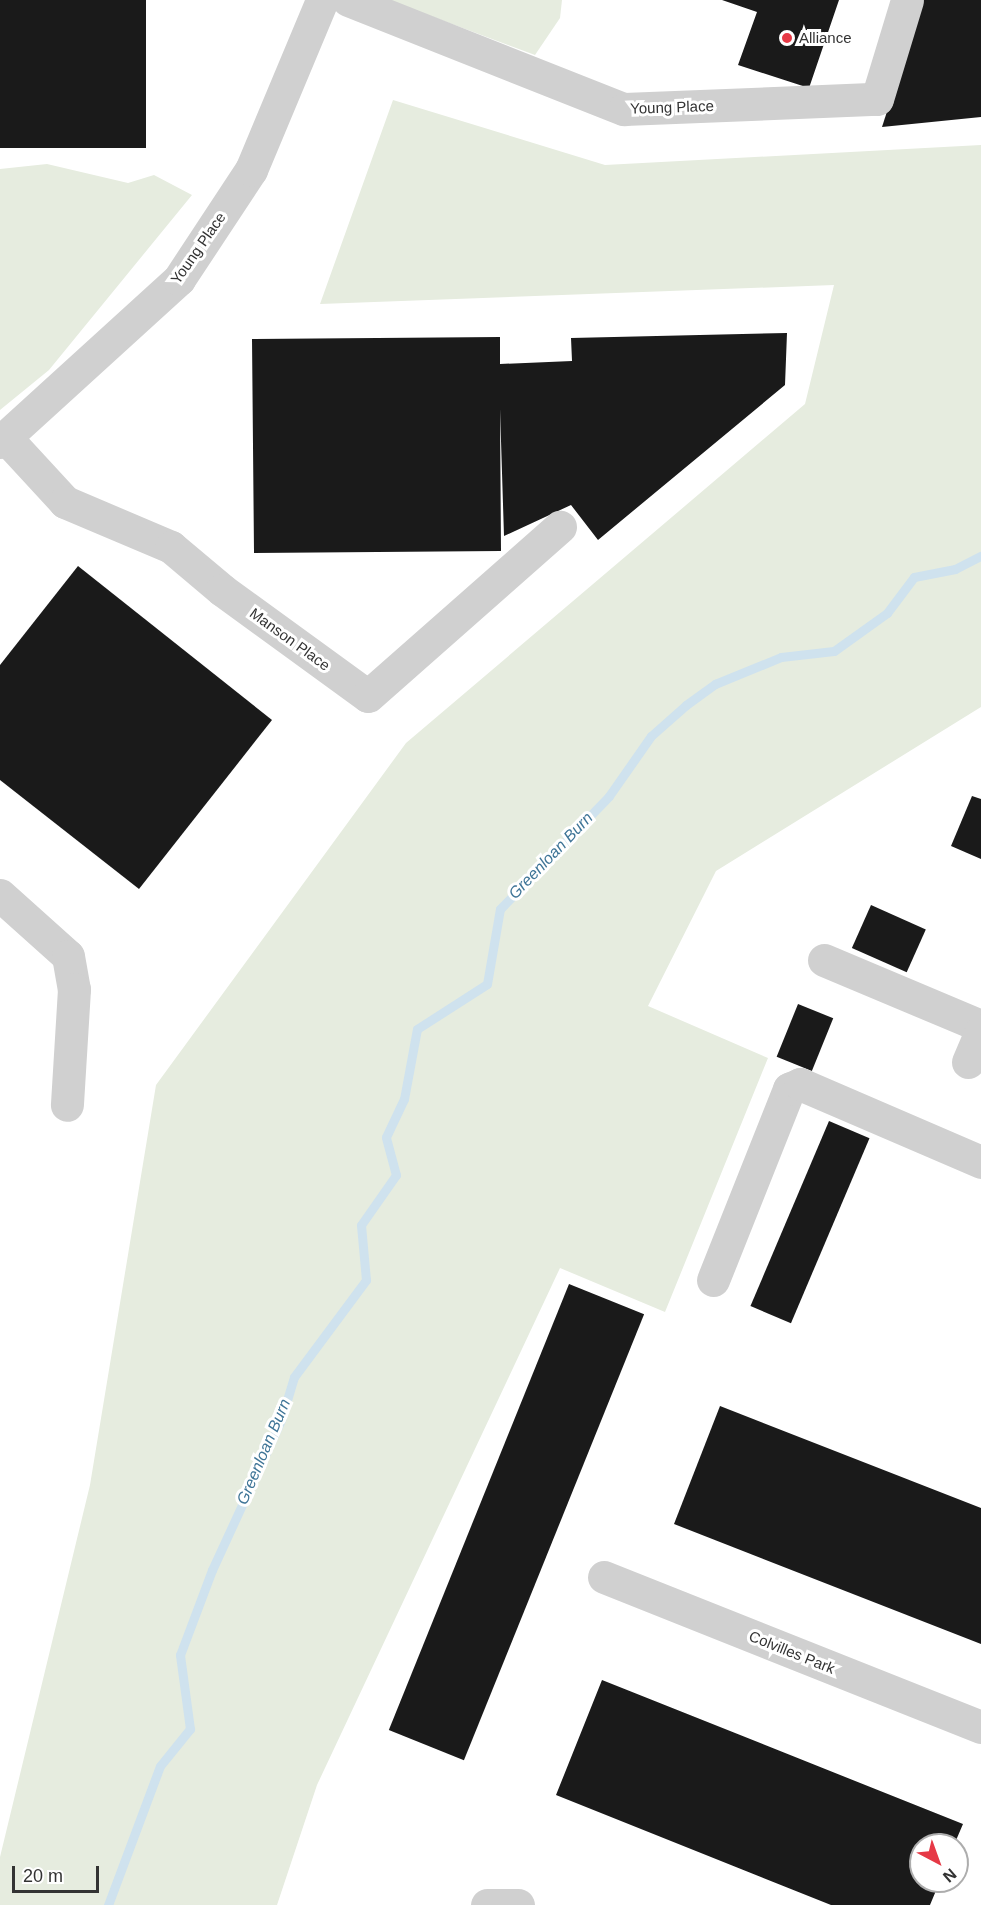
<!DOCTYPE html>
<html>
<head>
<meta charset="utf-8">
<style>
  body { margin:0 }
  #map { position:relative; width:981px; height:1905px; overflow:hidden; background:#fff; font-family:Arial,sans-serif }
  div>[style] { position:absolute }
  .green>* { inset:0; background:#e6ecdf }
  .stream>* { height:9px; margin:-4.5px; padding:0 4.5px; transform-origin:4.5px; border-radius:4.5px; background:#cfe2ee }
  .building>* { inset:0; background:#1a1a1a; transform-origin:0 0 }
  .minor>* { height:33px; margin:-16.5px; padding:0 16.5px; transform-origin:16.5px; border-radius:16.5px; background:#d0d0d0 }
  .dots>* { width:16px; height:16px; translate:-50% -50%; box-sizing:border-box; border:3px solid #fff; border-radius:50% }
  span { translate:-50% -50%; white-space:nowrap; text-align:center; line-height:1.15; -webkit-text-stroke:6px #fff; paint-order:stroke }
  .poi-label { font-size:15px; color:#333 }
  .left { translate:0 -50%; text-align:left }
  .street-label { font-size:15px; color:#333 }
  .water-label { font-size:16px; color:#3f7597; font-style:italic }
  .north { position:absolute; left:909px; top:1833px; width:60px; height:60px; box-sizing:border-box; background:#fff; border:2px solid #adadad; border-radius:50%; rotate:139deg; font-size:16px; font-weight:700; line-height:24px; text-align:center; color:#333 }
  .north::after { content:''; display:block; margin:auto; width:21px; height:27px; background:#e63946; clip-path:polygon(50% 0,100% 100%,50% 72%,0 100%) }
  .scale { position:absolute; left:12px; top:1866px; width:87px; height:27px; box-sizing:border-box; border:3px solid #333; border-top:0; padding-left:8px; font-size:18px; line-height:21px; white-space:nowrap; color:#333; -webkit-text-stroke:4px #fff; paint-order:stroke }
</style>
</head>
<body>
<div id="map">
  <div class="green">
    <div style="clip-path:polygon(388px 0,562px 0,560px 18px,535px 55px)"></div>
    <div style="clip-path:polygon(393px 100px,605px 165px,981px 145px,981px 707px,716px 871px,648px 1006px,768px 1058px,665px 1312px,560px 1268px,317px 1785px,277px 1905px,0 1905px,0 1857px,90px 1485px,156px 1085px,406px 743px,805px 404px,834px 285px,320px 304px)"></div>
    <div style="clip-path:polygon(47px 164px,128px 183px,154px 175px,192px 195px,49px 370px,0 410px,0 169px)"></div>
  </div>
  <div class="stream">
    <div style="left:108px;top:1905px;width:148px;rotate:-69.5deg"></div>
    <div style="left:160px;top:1766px;width:48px;rotate:-51deg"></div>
    <div style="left:190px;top:1729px;width:75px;rotate:-97.7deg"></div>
    <div style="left:180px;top:1655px;width:91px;rotate:-69.4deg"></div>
    <div style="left:212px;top:1570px;width:165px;rotate:-65.3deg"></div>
    <div style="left:281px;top:1420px;width:45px;rotate:-73.2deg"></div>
    <div style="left:294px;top:1377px;width:121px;rotate:-53.4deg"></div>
    <div style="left:366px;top:1280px;width:55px;rotate:-95.2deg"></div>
    <div style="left:361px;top:1225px;width:61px;rotate:-55deg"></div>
    <div style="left:396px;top:1175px;width:39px;rotate:-105deg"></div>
    <div style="left:386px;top:1137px;width:42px;rotate:-64.7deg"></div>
    <div style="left:404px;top:1099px;width:71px;rotate:-79.5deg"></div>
    <div style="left:417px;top:1029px;width:83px;rotate:-32.7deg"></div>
    <div style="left:487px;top:984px;width:76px;rotate:-80.2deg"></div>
    <div style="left:500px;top:909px;width:157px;rotate:-46deg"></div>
    <div style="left:609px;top:796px;width:73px;rotate:-55deg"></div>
    <div style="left:651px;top:736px;width:47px;rotate:-41.5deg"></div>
    <div style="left:686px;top:705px;width:36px;rotate:-36deg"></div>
    <div style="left:715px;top:684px;width:71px;rotate:-22.2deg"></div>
    <div style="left:781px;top:657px;width:53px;rotate:-6.5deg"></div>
    <div style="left:834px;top:651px;width:65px;rotate:-35.6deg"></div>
    <div style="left:887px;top:613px;width:45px;rotate:-53.1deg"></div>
    <div style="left:914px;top:577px;width:42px;rotate:-11deg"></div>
    <div style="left:955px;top:569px;width:29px;rotate:-27deg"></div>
  </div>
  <div class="building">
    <div style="left:0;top:0;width:146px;height:148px"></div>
    <div style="clip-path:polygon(722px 0,839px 0,809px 88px,738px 65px,757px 12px)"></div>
    <div style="clip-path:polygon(923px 0,981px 0,981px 117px,882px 127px)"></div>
    <div style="clip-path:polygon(787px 333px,785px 385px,598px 540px,571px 505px,504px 536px,500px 409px,501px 551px,254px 553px,252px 339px,500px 337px,500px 364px,572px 361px,571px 338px)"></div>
    <div style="clip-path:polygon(78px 566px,272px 720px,139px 889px,0 780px,0 665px)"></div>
    <div style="clip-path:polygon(972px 796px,981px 799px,981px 859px,951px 846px)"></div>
    <div style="left:871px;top:905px;width:60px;height:47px;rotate:24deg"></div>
    <div style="left:798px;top:1004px;width:38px;height:57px;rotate:22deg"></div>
    <div style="left:829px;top:1121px;width:44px;height:201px;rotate:23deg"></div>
    <div style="left:569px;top:1284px;width:81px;height:481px;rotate:22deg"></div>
    <div style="clip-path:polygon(720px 1406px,981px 1508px,981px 1644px,674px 1524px)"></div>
    <div style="clip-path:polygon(602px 1680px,963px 1824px,954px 1845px,921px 1845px,921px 1881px,940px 1881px,930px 1905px,831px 1905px,556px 1795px)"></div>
  </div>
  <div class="minor">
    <div style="left:348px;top:0;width:297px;rotate:21.6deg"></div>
    <div style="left:624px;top:109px;width:253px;rotate:-2.3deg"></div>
    <div style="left:877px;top:99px;width:103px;rotate:-73.1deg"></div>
    <div style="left:6px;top:438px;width:87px;rotate:47.3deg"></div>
    <div style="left:65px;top:502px;width:115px;rotate:23deg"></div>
    <div style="left:171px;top:547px;width:67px;rotate:40.1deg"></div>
    <div style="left:222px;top:590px;width:180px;rotate:36deg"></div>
    <div style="left:368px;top:696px;width:256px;rotate:-41.4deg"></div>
    <div style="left:0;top:442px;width:242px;rotate:-42.3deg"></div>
    <div style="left:179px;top:279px;width:131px;rotate:-56.6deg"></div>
    <div style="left:251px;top:170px;width:184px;rotate:-67.3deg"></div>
    <div style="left:0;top:895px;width:91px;rotate:41.9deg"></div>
    <div style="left:68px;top:956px;width:34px;rotate:80deg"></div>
    <div style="left:74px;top:989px;width:116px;rotate:93.5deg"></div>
    <div style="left:824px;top:960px;width:170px;rotate:22.8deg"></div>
    <div style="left:968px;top:1062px;width:34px;rotate:-67deg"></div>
    <div style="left:713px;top:1280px;width:206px;rotate:-68.3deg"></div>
    <div style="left:789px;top:1089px;width:12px;rotate:-24deg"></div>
    <div style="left:800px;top:1084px;width:197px;rotate:23.3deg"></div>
    <div style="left:604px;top:1577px;width:406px;rotate:21.7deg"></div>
    <div style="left:487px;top:1905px;width:31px"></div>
  </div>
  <div class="dots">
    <div style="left:787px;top:38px;background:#e63946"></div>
  </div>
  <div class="poi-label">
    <span class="left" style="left:799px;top:38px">Alliance</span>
  </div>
  <div class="street-label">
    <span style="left:672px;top:107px;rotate:-2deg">Young Place</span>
    <span style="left:198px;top:248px;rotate:-55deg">Young Place</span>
    <span style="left:290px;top:639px;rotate:36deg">Manson Place</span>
    <span style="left:792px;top:1652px;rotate:22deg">Colvilles Park</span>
  </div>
  <div class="water-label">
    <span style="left:551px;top:856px;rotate:-46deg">Greenloan Burn</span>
    <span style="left:264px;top:1452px;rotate:-67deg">Greenloan Burn</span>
  </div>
  <div class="north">N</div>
  <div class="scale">20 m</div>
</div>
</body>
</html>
